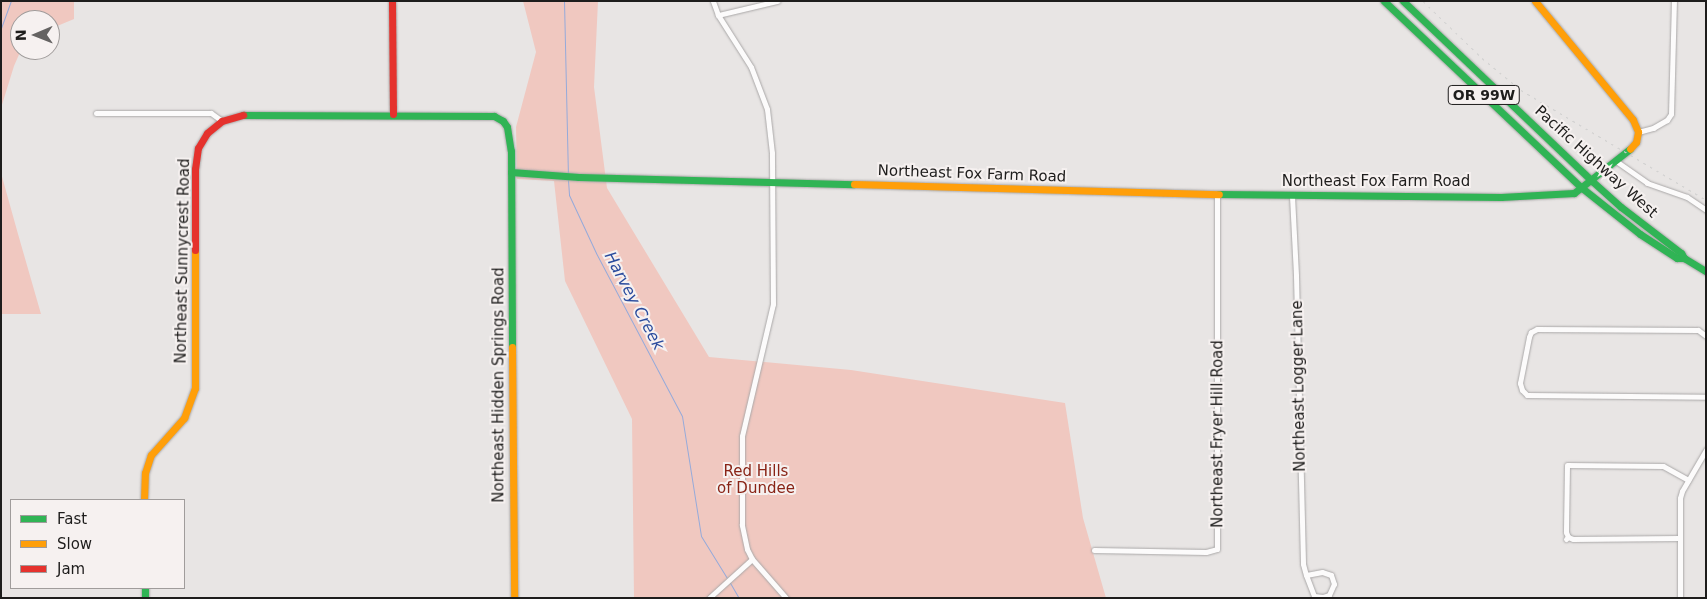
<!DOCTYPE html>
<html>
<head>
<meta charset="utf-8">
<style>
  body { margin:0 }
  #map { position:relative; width:1707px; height:599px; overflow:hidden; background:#e8e5e4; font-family:"DejaVu Sans",sans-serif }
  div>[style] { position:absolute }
  .green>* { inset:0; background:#f0c8c0 }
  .stream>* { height:1px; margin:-0.5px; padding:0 0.5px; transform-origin:0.5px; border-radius:0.5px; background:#95aada }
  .roads { filter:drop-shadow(0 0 1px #aaa8a8) drop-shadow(0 0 1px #aaa8a8) }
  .street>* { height:5px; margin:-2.5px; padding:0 2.5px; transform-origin:2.5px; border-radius:2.5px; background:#fcfbfb }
  .fast>* { height:7px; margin:-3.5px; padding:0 3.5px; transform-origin:3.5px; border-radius:3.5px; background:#30b455 }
  .slow>* { height:7px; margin:-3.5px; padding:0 3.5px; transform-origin:3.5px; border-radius:3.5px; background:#ff9f0a }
  .jam>* { height:7px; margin:-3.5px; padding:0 3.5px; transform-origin:3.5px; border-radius:3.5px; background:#e5322d }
  .rail>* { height:1px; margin-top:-0.5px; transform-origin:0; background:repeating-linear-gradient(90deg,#d1d1d0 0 2.5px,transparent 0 7.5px) }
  span { translate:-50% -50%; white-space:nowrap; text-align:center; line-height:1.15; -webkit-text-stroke:4px #f6f1f0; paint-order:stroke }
  .shield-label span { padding:1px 4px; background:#f6f1f0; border:1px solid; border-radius:4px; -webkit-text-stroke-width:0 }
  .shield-label { font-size:14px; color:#1e1d1c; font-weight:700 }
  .street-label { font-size:15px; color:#1e1d1c }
  .park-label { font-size:15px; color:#892416 }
  .water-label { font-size:16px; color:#2a4b9d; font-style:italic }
  .frame { position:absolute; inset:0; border:2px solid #1e1d1c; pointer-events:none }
  .legend { position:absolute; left:10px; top:499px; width:175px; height:90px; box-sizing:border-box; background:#f6f1f0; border:1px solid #a09c9b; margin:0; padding:6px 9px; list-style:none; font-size:15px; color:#1e1d1c }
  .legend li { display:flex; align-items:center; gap:10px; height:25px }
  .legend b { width:25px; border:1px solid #a09c9b }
  .north { position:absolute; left:10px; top:10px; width:50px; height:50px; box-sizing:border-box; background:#f6f1f0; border:1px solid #a09c9b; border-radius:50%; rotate:269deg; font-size:14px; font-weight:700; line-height:20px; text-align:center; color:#1e1d1c }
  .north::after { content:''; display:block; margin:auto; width:18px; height:22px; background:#656362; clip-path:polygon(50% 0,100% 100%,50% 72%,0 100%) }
</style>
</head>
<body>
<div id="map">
  <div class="green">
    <div style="clip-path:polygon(1px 1px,74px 1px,74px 19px,50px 29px,50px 20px,20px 20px,21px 50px,14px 66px,1px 108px)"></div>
    <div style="clip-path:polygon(523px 1px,598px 1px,594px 87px,607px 188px,709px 357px,851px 370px,1065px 403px,1083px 518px,1106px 598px,634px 598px,632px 419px,565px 281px,554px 181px,517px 179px,516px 127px,536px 52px)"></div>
    <div style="clip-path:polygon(1px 173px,18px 234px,41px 314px,1px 314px)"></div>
  </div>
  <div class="stream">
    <div style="left:564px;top:1px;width:173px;rotate:88.7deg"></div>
    <div style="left:1px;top:28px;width:29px;rotate:-70deg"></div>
    <div style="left:568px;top:180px;width:15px;rotate:86deg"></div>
    <div style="left:569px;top:195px;width:64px;rotate:65deg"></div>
    <div style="left:596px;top:253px;width:184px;rotate:62.2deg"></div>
    <div style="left:682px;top:416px;width:121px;rotate:81deg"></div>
    <div style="left:701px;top:536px;width:49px;rotate:58.2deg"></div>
    <div style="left:729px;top:581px;width:20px;rotate:60deg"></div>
  </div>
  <div class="roads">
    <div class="street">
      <div style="left:718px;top:15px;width:61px;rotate:-13.3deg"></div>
      <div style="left:96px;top:113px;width:115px"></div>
      <div style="left:211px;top:113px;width:14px;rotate:36deg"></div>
      <div style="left:1638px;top:132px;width:16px;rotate:-15deg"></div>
      <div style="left:1653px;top:128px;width:16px;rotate:-30deg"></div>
      <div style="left:1667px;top:120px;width:7px;rotate:-56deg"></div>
      <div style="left:1671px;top:114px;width:113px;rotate:-88.5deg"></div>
      <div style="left:1616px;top:161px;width:38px;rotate:35deg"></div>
      <div style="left:1647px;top:183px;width:42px;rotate:19.3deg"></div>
      <div style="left:1687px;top:197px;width:23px;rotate:34deg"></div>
      <div style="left:1292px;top:196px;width:80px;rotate:87.1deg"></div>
      <div style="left:1296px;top:276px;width:288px;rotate:88.6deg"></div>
      <div style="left:1303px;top:564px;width:11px;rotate:75deg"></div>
      <div style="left:1306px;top:575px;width:22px;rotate:69deg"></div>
      <div style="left:1314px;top:596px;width:9px;rotate:6deg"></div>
      <div style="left:1323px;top:597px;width:6px;rotate:-18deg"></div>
      <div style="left:1329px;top:595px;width:12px;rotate:-66deg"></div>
      <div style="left:1334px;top:584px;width:9px;rotate:-108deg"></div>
      <div style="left:1331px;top:575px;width:9px;rotate:-162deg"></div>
      <div style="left:1322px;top:572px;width:16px;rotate:169deg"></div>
      <div style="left:1706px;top:336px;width:10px;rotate:-143deg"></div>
      <div style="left:1698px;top:330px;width:161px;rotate:-179.6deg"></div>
      <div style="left:1537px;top:329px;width:7px;rotate:153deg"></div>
      <div style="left:1531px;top:332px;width:5px;rotate:112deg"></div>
      <div style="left:1529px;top:337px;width:47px;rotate:101.1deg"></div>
      <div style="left:1520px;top:383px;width:7px;rotate:74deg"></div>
      <div style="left:1522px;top:390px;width:7px;rotate:45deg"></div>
      <div style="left:1527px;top:395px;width:179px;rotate:0.6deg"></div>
      <div style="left:1567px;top:465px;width:96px;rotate:0.6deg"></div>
      <div style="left:1663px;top:466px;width:29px;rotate:29deg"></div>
      <div style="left:1567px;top:466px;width:66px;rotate:90.9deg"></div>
      <div style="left:1566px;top:532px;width:5px;rotate:68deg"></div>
      <div style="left:1566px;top:539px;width:3px;rotate:-45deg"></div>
      <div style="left:1568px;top:537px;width:5px;rotate:22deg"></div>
      <div style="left:1573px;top:539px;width:106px;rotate:-0.5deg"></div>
      <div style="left:1094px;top:550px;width:112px;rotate:1deg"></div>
      <div style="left:1206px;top:552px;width:11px;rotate:-15deg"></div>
      <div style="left:1217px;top:549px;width:355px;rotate:-90deg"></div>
      <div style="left:752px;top:559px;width:52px;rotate:48.9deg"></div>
      <div style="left:709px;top:598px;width:58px;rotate:-42.2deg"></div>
      <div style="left:752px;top:559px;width:11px;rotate:-117deg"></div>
      <div style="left:747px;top:549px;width:25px;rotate:-102deg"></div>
      <div style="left:742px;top:525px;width:89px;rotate:-90deg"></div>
      <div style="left:742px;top:436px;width:136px;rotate:-76.8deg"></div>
      <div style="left:773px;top:304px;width:151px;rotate:-90.4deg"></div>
      <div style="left:772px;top:153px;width:44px;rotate:-96.5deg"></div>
      <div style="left:767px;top:109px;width:45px;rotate:-110.9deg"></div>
      <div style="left:751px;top:67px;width:62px;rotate:-122.4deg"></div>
      <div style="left:718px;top:15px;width:15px;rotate:-110deg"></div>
      <div style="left:1680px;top:598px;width:100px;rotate:-90deg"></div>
      <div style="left:1680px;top:498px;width:7px;rotate:-74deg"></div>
      <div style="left:1682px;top:491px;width:48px;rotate:-59.7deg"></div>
    </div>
    <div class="fast">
      <div style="left:1384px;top:1px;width:272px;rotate:43.4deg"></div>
      <div style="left:1582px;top:188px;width:74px;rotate:38.4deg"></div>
      <div style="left:1640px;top:234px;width:44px;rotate:33deg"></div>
      <div style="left:1677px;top:258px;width:7px"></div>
      <div style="left:1684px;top:258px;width:26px;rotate:31deg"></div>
      <div style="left:1403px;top:1px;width:261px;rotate:43.6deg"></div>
      <div style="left:1592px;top:181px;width:39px;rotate:42deg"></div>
      <div style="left:1621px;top:207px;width:76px;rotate:37.5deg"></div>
      <div style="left:1681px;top:253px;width:6px;rotate:59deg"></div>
      <div style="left:243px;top:115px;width:251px;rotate:0.2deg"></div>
      <div style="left:494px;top:116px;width:10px;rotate:29deg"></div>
      <div style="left:503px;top:121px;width:7px;rotate:56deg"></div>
      <div style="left:507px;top:127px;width:24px;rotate:81deg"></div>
      <div style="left:511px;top:151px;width:196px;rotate:89.7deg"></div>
      <div style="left:511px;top:172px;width:68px;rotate:4.2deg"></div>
      <div style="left:579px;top:177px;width:275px;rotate:1.5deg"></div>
      <div style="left:1219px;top:194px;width:282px;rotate:0.6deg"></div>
      <div style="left:1501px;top:197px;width:73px;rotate:-3.1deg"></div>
      <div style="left:1574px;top:193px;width:71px;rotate:-38.2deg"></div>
      <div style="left:145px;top:588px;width:10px;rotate:90deg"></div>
    </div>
    <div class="slow">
      <div style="left:1535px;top:1px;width:154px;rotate:50.5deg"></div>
      <div style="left:1633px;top:120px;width:13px;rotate:67deg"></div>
      <div style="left:1638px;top:132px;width:10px;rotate:101deg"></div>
      <div style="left:1636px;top:142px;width:9px;rotate:131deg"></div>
      <div style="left:854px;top:184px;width:365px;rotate:1.6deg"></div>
      <div style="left:512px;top:347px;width:251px;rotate:89.5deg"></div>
      <div style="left:144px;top:500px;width:27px;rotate:-88deg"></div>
      <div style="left:145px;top:473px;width:19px;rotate:-72deg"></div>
      <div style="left:151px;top:455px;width:50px;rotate:-48.3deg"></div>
      <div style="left:184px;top:418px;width:32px;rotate:-70deg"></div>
      <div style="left:195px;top:388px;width:138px;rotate:-90deg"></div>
    </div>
    <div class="jam">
      <div style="left:392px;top:1px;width:113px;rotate:89.5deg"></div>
      <div style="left:195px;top:250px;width:81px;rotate:-90deg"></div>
      <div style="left:195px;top:169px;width:21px;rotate:-82deg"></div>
      <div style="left:198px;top:148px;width:17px;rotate:-59deg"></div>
      <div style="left:207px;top:133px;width:19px;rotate:-39deg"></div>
      <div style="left:222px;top:121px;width:22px;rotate:-16deg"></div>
    </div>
  </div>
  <div class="rail">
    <div style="left:1423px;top:1px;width:82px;rotate:44deg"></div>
    <div style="left:1482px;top:58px;width:50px;rotate:39.4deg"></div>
    <div style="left:1521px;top:90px;width:215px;rotate:30.7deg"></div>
  </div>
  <div class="shield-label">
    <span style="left:1484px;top:95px">OR 99W</span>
  </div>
  <div class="street-label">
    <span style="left:1596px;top:162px;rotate:42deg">Pacific Highway West</span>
    <span style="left:972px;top:174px;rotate:2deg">Northeast Fox Farm Road</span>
    <span style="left:1376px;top:182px">Northeast Fox Farm Road</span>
    <span style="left:183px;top:261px;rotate:-89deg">Northeast Sunnycrest Road</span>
    <span style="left:499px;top:385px;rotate:-90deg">Northeast Hidden Springs Road</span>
    <span style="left:1299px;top:386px;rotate:-91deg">Northeast Logger Lane</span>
    <span style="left:1218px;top:434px;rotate:-90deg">Northeast Fryer Hill Road</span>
  </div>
  <div class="park-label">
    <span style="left:756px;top:480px">Red Hills<br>of Dundee</span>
  </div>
  <div class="water-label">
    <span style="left:634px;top:301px;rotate:62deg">Harvey Creek</span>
  </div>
  <div class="frame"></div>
  <ul class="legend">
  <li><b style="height:6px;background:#30b455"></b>Fast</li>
  <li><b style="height:6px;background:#ff9f0a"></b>Slow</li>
  <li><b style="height:6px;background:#e5322d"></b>Jam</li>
  </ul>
  <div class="north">N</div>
</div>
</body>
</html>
